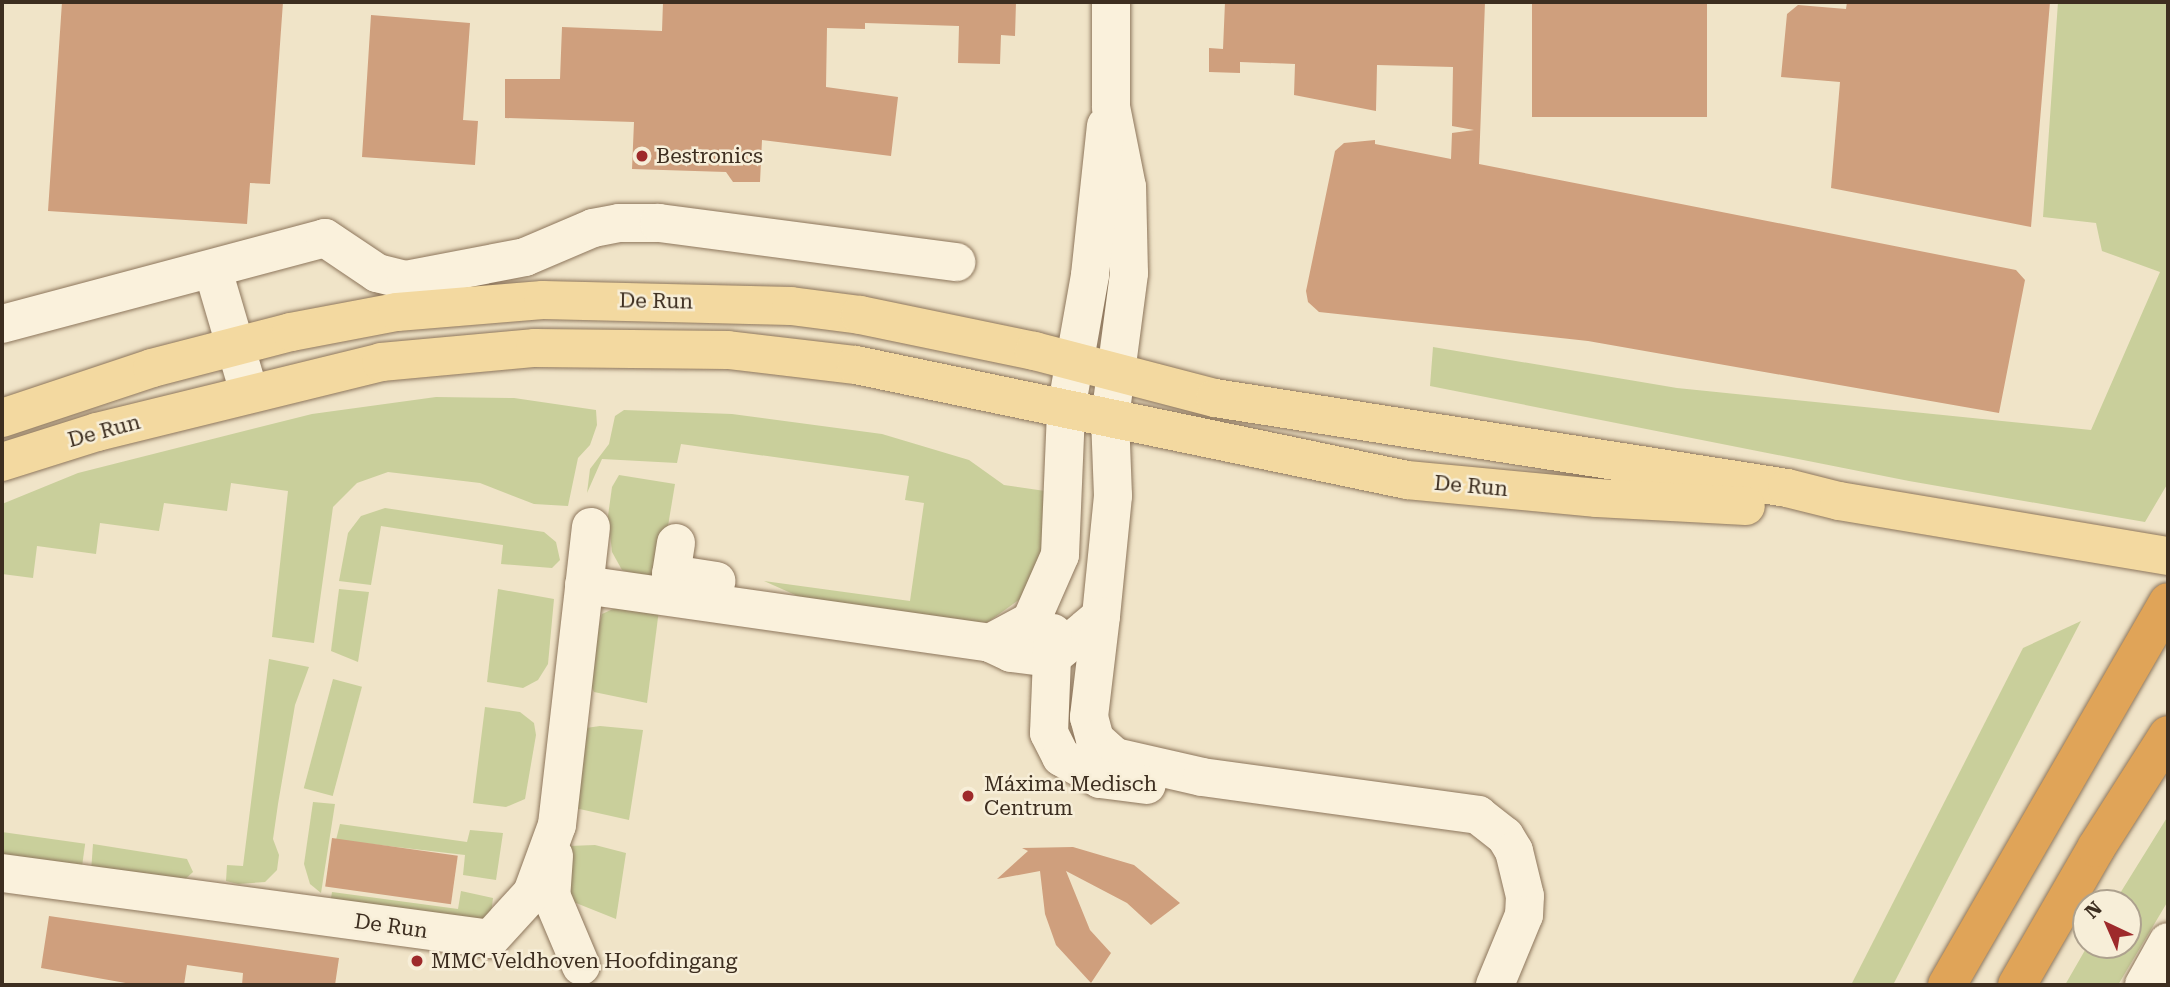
<!DOCTYPE html>
<html>
<head>
<meta charset="utf-8">
<style>
  body { margin:0 }
  #map { position:relative; width:2170px; height:987px; overflow:hidden; background:#f0e4c8; font-family:"Roboto Serif",serif }
  div>[style] { position:absolute }
  .green>* { inset:0; background:#c9cf9b; transform-origin:0 0 }
  .building>* { inset:0; background:#cf9f7d; transform-origin:0 0 }
  .roads { filter:drop-shadow(0 0 2px #8d765c) drop-shadow(0 0 2px #8d765c) }
  .minor>* { height:38px; margin:-19px; padding:0 19px; transform-origin:19px; border-radius:19px; background:#faf1dc }
  .major>* { height:38px; margin:-19px; padding:0 19px; transform-origin:19px; border-radius:19px; background:#f3d9a0 }
  .highway>* { height:38px; margin:-19px; padding:0 19px; transform-origin:19px; border-radius:19px; background:#e0a458 }
  .dots>* { width:19px; height:19px; translate:-50% -50%; box-sizing:border-box; border:4px solid #f7eed8; border-radius:50% }
  span { translate:-50% -50%; white-space:nowrap; text-align:center; line-height:1.15; -webkit-text-stroke:5px #f7eed8; paint-order:stroke }
  .poi-label { font-size:21px; color:#3d2e20 }
  .left { translate:0 -50%; text-align:left }
  .street-label { font-size:21px; color:#3d2e20 }
  .frame { position:absolute; inset:0; border:4px solid #3d2e20; pointer-events:none }
  .north { position:absolute; left:2072px; top:889px; width:70px; height:70px; box-sizing:border-box; background:#f7eed8; border:2px solid #ada18e; border-radius:50%; rotate:316deg; font-size:19px; font-weight:700; line-height:28px; text-align:center; color:#3d2e20 }
  .north::after { content:''; display:block; margin:auto; width:24px; height:32px; background:#9e2a2b; clip-path:polygon(50% 0,100% 100%,50% 72%,0 100%) }
</style>
</head>
<body>
<div id="map">
  <div class="green">
    <div style="clip-path:polygon(2058px 2px,2168px 2px,2168px 483px,2145px 522px,1909px 481px,1430px 386px,1433px 347px,1677px 388px,2091px 430px,2160px 272px,2102px 251px,2096px 223px,2043px 217px)"></div>
    <div style="clip-path:polygon(436px 397px,514px 398px,596px 410px,597px 425px,590px 445px,578px 458px,568px 506px,534px 504px,480px 483px,388px 472px,357px 483px,333px 507px,314px 643px,272px 637px,288px 491px,231px 483px,227px 511px,164px 503px,159px 531px,100px 523px,96px 554px,37px 546px,33px 578px,2px 574px,2px 504px,78px 473px,312px 414px)"></div>
    <div style="clip-path:polygon(624px 410px,732px 414px,882px 434px,969px 460px,1004px 485px,1045px 491px,1043px 542px,1030px 592px,988px 622px,945px 624px,811px 602px,764px 581px,910px 601px,924px 503px,905px 500px,909px 476px,681px 444px,677px 463px,602px 459px,587px 493px,590px 469px,609px 444px,615px 416px)"></div>
    <div style="clip-path:polygon(619px 475px,675px 484px,659px 580px,622px 570px,612px 552px,608px 516px,612px 487px)"></div>
    <div style="clip-path:polygon(385px 508px,544px 532px,556px 542px,560px 560px,552px 568px,501px 564px,503px 545px,381px 526px,371px 585px,339px 581px,348px 533px,361px 516px)"></div>
    <div style="clip-path:polygon(339px 589px,369px 592px,358px 662px,331px 651px)"></div>
    <div style="clip-path:polygon(498px 589px,554px 599px,548px 664px,538px 680px,523px 688px,487px 682px)"></div>
    <div style="clip-path:polygon(624px 604px,659px 610px,647px 703px,594px 692px,586px 676px,602px 614px)"></div>
    <div style="clip-path:polygon(2081px 621px,1893px 985px,1851px 985px,2023px 648px)"></div>
    <div style="clip-path:polygon(269px 659px,309px 667px,295px 705px,278px 804px,273px 839px,279px 855px,277px 870px,265px 882px,238px 884px,226px 881px,227px 865px,243px 866px)"></div>
    <div style="left:333px;top:679px;width:30px;height:113px;rotate:15deg"></div>
    <div style="clip-path:polygon(485px 707px,520px 712px,534px 723px,536px 735px,525px 799px,506px 807px,473px 803px)"></div>
    <div style="clip-path:polygon(600px 726px,643px 730px,629px 820px,575px 808px,586px 728px)"></div>
    <div style="clip-path:polygon(313px 802px,335px 804px,321px 893px,310px 884px,304px 864px)"></div>
    <div style="clip-path:polygon(2168px 816px,2168px 901px,2118px 985px,2065px 985px,2088px 945px,2128px 945px,2128px 903px,2114px 903px)"></div>
    <div style="clip-path:polygon(340px 824px,467px 842px,470px 830px,503px 833px,496px 880px,463px 875px,465px 855px,336px 840px)"></div>
    <div style="left:2px;top:832px;width:84px;height:26px;rotate:8deg"></div>
    <div style="clip-path:polygon(93px 844px,187px 859px,193px 872px,182px 882px,91px 872px)"></div>
    <div style="clip-path:polygon(595px 845px,626px 853px,616px 919px,566px 899px,569px 846px)"></div>
    <div style="clip-path:polygon(461px 891px,493px 898px,491px 914px,476px 922px,330px 904px,332px 892px,458px 909px)"></div>
  </div>
  <div class="building">
    <div style="clip-path:polygon(62px 2px,283px 2px,270px 184px,250px 183px,247px 224px,48px 211px)"></div>
    <div style="clip-path:polygon(663px 2px,1016px 2px,1015px 36px,1001px 35px,1000px 64px,958px 63px,959px 26px,865px 23px,865px 29px,827px 28px,826px 87px,898px 97px,891px 156px,762px 140px,760px 182px,733px 182px,726px 172px,632px 169px,634px 122px,505px 118px,505px 79px,560px 79px,562px 27px,662px 31px)"></div>
    <div style="clip-path:polygon(1225px 2px,1485px 2px,1479px 164px,2016px 270px,2025px 280px,1999px 413px,1588px 341px,1319px 312px,1308px 302px,1306px 291px,1335px 151px,1344px 143px,1375px 140px,1375px 144px,1451px 159px,1452px 133px,1474px 130px,1452px 126px,1453px 67px,1377px 65px,1376px 111px,1294px 95px,1295px 64px,1240px 62px,1240px 73px,1209px 72px,1209px 48px,1223px 49px)"></div>
    <div style="left:1532px;top:2px;width:175px;height:115px"></div>
    <div style="clip-path:polygon(1847px 2px,2050px 2px,2031px 227px,1831px 188px,1840px 82px,1781px 77px,1787px 14px,1798px 5px,1846px 9px)"></div>
    <div style="clip-path:polygon(371px 15px,470px 23px,463px 120px,478px 121px,475px 165px,362px 157px)"></div>
    <div style="left:332px;top:838px;width:127px;height:49px;rotate:8deg"></div>
    <div style="clip-path:polygon(1073px 847px,1134px 865px,1180px 903px,1151px 925px,1127px 903px,1066px 871px,1090px 930px,1111px 953px,1091px 983px,1056px 945px,1045px 914px,1040px 871px,997px 879px,1028px 851px,1022px 848px)"></div>
    <div style="clip-path:polygon(49px 916px,339px 958px,335px 985px,242px 985px,243px 973px,187px 965px,184px 985px,137px 985px,41px 968px)"></div>
  </div>
  <div class="roads">
    <div class="minor">
      <div style="left:213px;top:270px;width:127px;rotate:73.6deg"></div>
      <div style="left:2px;top:324px;width:334px;rotate:-14.9deg"></div>
      <div style="left:325px;top:238px;width:63px;rotate:33.9deg"></div>
      <div style="left:377px;top:273px;width:30px;rotate:14deg"></div>
      <div style="left:406px;top:280px;width:121px;rotate:-10.9deg"></div>
      <div style="left:525px;top:257px;width:74px;rotate:-23.1deg"></div>
      <div style="left:593px;top:228px;width:26px;rotate:-11deg"></div>
      <div style="left:619px;top:223px;width:40px"></div>
      <div style="left:659px;top:223px;width:300px;rotate:7.5deg"></div>
      <div style="left:676px;top:543px;width:31px;rotate:99deg"></div>
      <div style="left:671px;top:574px;width:46px;rotate:8.8deg"></div>
      <div style="left:584px;top:585px;width:410px;rotate:8.1deg"></div>
      <div style="left:990px;top:643px;width:23px;rotate:25deg"></div>
      <div style="left:1011px;top:653px;width:40px;rotate:7.1deg"></div>
      <div style="left:1051px;top:658px;width:65px;rotate:-40deg"></div>
      <div style="left:1101px;top:616px;width:121px;rotate:-84.3deg"></div>
      <div style="left:1113px;top:496px;width:78px;rotate:-92.2deg"></div>
      <div style="left:1110px;top:418px;width:146px;rotate:-82.5deg"></div>
      <div style="left:1129px;top:273px;width:86px;rotate:-91.3deg"></div>
      <div style="left:1127px;top:187px;width:82px;rotate:-101.3deg"></div>
      <div style="left:1111px;top:107px;width:105px;rotate:-90deg"></div>
      <div style="left:1101px;top:616px;width:102px;rotate:96.8deg"></div>
      <div style="left:1089px;top:717px;width:23px;rotate:75deg"></div>
      <div style="left:1095px;top:739px;width:27px;rotate:42deg"></div>
      <div style="left:1115px;top:757px;width:89px;rotate:12.9deg"></div>
      <div style="left:1202px;top:777px;width:279px;rotate:7.8deg"></div>
      <div style="left:1478px;top:815px;width:34px;rotate:38deg"></div>
      <div style="left:1505px;top:836px;width:17px;rotate:59deg"></div>
      <div style="left:1514px;top:851px;width:46px;rotate:76.3deg"></div>
      <div style="left:1525px;top:896px;width:19px;rotate:93deg"></div>
      <div style="left:1524px;top:915px;width:76px;rotate:112.5deg"></div>
      <div style="left:1053px;top:633px;width:100px;rotate:92.3deg"></div>
      <div style="left:1049px;top:733px;width:27px;rotate:63deg"></div>
      <div style="left:1061px;top:757px;width:45px;rotate:29.4deg"></div>
      <div style="left:1100px;top:779px;width:47px;rotate:7.3deg"></div>
      <div style="left:990px;top:643px;width:47px;rotate:-28.2deg"></div>
      <div style="left:1031px;top:621px;width:72px;rotate:-66.3deg"></div>
      <div style="left:1060px;top:555px;width:145px;rotate:-87.6deg"></div>
      <div style="left:1066px;top:410px;width:137px;rotate:-79.9deg"></div>
      <div style="left:1090px;top:275px;width:150px;rotate:-83.9deg"></div>
      <div style="left:554px;top:856px;width:39px;rotate:94deg"></div>
      <div style="left:551px;top:895px;width:77px;rotate:67.1deg"></div>
      <div style="left:2px;top:873px;width:492px;rotate:7.7deg"></div>
      <div style="left:490px;top:939px;width:62px;rotate:-47.6deg"></div>
      <div style="left:532px;top:893px;width:72px;rotate:-69.8deg"></div>
      <div style="left:557px;top:825px;width:300px;rotate:-83.5deg"></div>
      <div style="left:2144px;top:985px;width:49px;rotate:-60.8deg"></div>
    </div>
    <div class="major">
      <div style="left:2px;top:418px;width:158px;rotate:-18.4deg"></div>
      <div style="left:152px;top:368px;width:144px;rotate:-14.5deg"></div>
      <div style="left:291px;top:332px;width:108px;rotate:-10.7deg"></div>
      <div style="left:397px;top:312px;width:146px;rotate:-4.7deg"></div>
      <div style="left:543px;top:300px;width:248px;rotate:1.4deg"></div>
      <div style="left:791px;top:306px;width:70px;rotate:7.4deg"></div>
      <div style="left:860px;top:315px;width:178px;rotate:11.7deg"></div>
      <div style="left:1034px;top:351px;width:187px;rotate:14.6deg"></div>
      <div style="left:1215px;top:398px;width:579px;rotate:8.94deg"></div>
      <div style="left:1787px;top:488px;width:54px;rotate:14deg"></div>
      <div style="left:1839px;top:501px;width:334px;rotate:9.5deg"></div>
      <div style="left:2px;top:462px;width:100px;rotate:-17.5deg"></div>
      <div style="left:97px;top:432px;width:292px;rotate:-13.8deg"></div>
      <div style="left:381px;top:362px;width:155px;rotate:-5.2deg"></div>
      <div style="left:535px;top:348px;width:193px;rotate:0.6deg"></div>
      <div style="left:728px;top:350px;width:129px;rotate:6.7deg"></div>
      <div style="left:856px;top:365px;width:563px;rotate:11.79deg"></div>
      <div style="left:1407px;top:480px;width:191px;rotate:5.4deg"></div>
      <div style="left:1597px;top:498px;width:149px;rotate:3.1deg"></div>
    </div>
    <div class="highway">
      <div style="left:1947px;top:985px;width:442px;rotate:-60deg"></div>
      <div style="left:2017px;top:985px;width:158px;rotate:-60deg"></div>
      <div style="left:2096px;top:848px;width:134px;rotate:-57.5deg"></div>
    </div>
  </div>
  <div class="dots">
    <div style="left:642px;top:156px;background:#9e2a2b"></div>
    <div style="left:968px;top:796px;background:#9e2a2b"></div>
    <div style="left:417px;top:961px;background:#9e2a2b"></div>
  </div>
  <div class="poi-label">
    <span class="left" style="left:656px;top:156px">Bestronics</span>
    <span class="left" style="left:984px;top:796px">Máxima Medisch<br>Centrum</span>
    <span class="left" style="left:431px;top:961px">MMC Veldhoven Hoofdingang</span>
  </div>
  <div class="street-label">
    <span style="left:656px;top:301px;rotate:1deg">De Run</span>
    <span style="left:104px;top:431px;rotate:-15deg">De Run</span>
    <span style="left:1471px;top:486px;rotate:5deg">De Run</span>
    <span style="left:391px;top:926px;rotate:8deg">De Run</span>
  </div>
  <div class="frame"></div>
  <div class="north">N</div>
</div>
</body>
</html>
